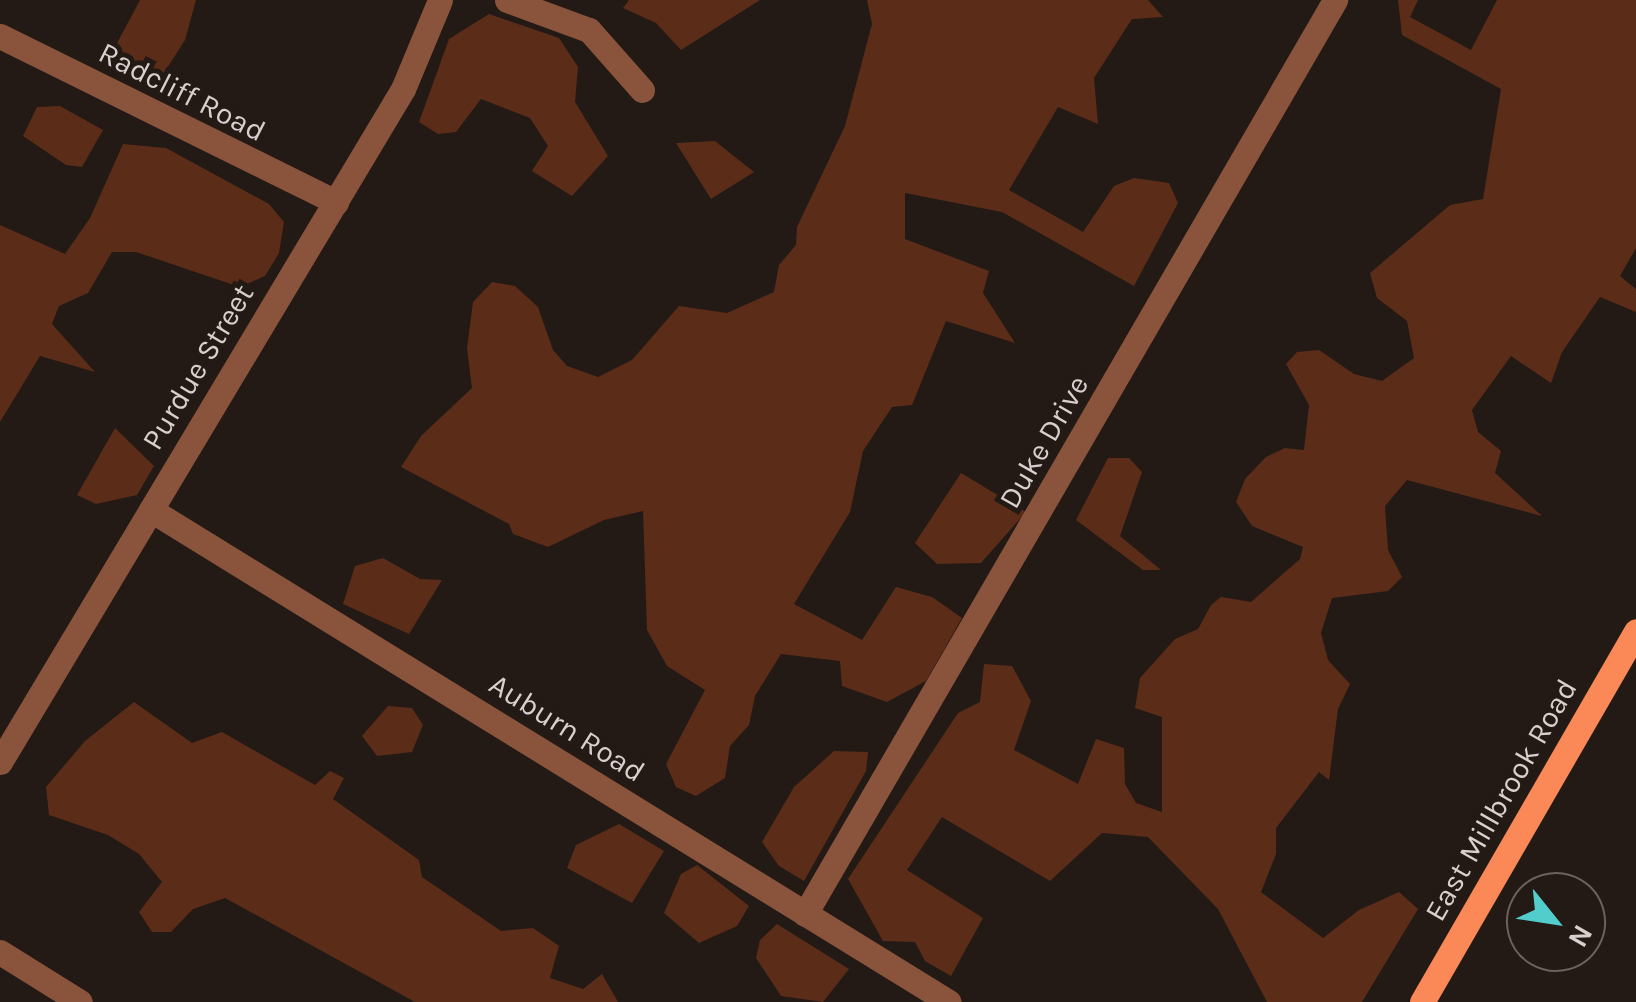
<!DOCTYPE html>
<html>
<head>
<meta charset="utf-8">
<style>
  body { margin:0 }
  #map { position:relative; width:1636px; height:1002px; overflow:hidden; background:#231915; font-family:Karla,sans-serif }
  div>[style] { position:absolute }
  .green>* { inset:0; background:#5b2d18 }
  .minor>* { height:25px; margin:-12.5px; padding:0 12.5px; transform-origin:12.5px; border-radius:12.5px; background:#89533c }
  .major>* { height:25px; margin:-12.5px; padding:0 12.5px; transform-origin:12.5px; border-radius:12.5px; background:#fa8957 }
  span { translate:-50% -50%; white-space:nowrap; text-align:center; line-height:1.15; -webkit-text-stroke:10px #231915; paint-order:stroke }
  .street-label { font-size:30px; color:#d7d0cd }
  .north { position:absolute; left:1506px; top:872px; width:100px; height:100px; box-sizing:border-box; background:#231915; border:2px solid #6b625f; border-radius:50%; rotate:120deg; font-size:28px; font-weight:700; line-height:40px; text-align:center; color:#d7d0cd }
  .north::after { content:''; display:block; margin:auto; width:35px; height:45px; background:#53cdcb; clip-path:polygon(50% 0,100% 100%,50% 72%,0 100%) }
</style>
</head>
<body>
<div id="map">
  <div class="green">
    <div style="clip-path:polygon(140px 0,196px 0,185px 40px,155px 87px,107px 62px)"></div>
    <div style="clip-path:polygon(629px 0,760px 0,681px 50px,656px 23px,623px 8px)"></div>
    <div style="clip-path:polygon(867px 0,1148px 0,1163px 17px,1132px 19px,1094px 78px,1098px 124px,1058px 107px,1009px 190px,1083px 232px,1114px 186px,1134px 178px,1169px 183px,1178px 203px,1134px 286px,1002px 212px,905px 193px,905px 239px,989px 271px,983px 293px,1015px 343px,946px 321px,912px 405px,892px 407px,863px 451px,850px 512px,794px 604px,862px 640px,896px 587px,932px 597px,962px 618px,926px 681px,887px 702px,842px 686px,840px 661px,781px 654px,755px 696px,749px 725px,730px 746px,725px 778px,696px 796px,676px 787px,666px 764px,705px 690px,667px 666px,647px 630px,643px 511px,604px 520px,548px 547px,513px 534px,509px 524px,401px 467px,421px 436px,472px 388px,467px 348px,473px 302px,492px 282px,515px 286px,538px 307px,553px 350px,567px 366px,598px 377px,632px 360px,679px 306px,727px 313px,774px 292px,779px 265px,796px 245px,797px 227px,845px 126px,872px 24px)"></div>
    <div style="clip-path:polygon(1398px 0,1418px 0,1410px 17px,1471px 50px,1497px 0,1636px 0,1636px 248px,1620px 276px,1636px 289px,1636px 312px,1600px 297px,1562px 352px,1551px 383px,1511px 356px,1472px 410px,1478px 432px,1501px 451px,1495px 473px,1542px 516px,1407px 480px,1385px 506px,1388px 550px,1402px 577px,1388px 591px,1332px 598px,1321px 633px,1328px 660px,1350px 684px,1338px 709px,1329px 780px,1319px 772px,1276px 828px,1276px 854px,1261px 892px,1323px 938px,1359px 910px,1399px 892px,1418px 909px,1362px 1002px,1267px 1002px,1218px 909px,1148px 837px,1102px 833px,1050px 881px,942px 817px,907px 870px,983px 918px,951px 976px,925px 961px,915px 942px,883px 941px,848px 879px,958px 713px,980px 702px,984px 664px,1012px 666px,1031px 701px,1014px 750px,1078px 784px,1096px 739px,1124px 748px,1125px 784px,1136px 803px,1162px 812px,1162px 717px,1135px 708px,1140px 678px,1175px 639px,1198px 629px,1211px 605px,1221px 597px,1251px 602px,1300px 559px,1303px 547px,1252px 526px,1236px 502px,1245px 479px,1266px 457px,1285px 448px,1304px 450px,1309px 405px,1286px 364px,1297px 352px,1319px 350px,1354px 374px,1382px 381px,1414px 358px,1407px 321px,1377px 298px,1370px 273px,1450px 205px,1483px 199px,1501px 89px,1402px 35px)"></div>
    <div style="clip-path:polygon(489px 14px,559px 38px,578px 67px,575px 102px,608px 156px,572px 196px,532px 171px,548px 146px,530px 118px,481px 99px,456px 132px,438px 134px,419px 122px,449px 39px)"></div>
    <div style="clip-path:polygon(60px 106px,103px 130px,82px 167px,66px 165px,23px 136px,37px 107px)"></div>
    <div style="clip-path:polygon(715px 141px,754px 172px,711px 199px,676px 143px)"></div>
    <div style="clip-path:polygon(123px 144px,166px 148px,269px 204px,284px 222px,279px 253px,265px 276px,240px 287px,136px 252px,112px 252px,88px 293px,59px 306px,52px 324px,95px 372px,40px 356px,0 422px,0 225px,65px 254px,90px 218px)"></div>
    <div style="clip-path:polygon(115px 428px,154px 466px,137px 495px,96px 504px,77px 495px)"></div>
    <div style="clip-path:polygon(1108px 458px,1129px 458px,1142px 472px,1120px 536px,1161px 570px,1143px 570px,1076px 520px)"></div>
    <div style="clip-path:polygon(961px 473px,1026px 512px,981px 563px,937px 564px,915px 543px)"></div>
    <div style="clip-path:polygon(383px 558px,420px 579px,442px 580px,409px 634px,343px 604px,355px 566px)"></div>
    <div style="clip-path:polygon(134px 702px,192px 743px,222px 732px,315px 785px,330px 771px,344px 778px,333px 799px,419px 860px,422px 877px,501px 931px,533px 928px,559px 946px,550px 978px,583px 989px,602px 974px,618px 1002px,415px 1002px,225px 898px,193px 909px,171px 932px,152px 932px,139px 912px,162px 882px,139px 854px,108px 835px,49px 815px,46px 787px,85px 741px)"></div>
    <div style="clip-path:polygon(388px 706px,412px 708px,423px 725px,412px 752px,377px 756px,362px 736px)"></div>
    <div style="clip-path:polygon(834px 751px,868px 752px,866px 771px,804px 881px,779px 866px,762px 842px,794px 787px)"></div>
    <div style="clip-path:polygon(619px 824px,664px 851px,632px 903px,567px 868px,576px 845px)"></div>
    <div style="clip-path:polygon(697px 865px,749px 906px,737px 926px,699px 943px,664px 913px,681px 874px)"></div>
    <div style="clip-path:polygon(777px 924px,849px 969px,823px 1002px,781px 996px,756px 958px,760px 940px)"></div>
  </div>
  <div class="minor">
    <div style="left:507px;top:0;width:87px;rotate:20.1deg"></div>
    <div style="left:589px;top:30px;width:80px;rotate:48.5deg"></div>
    <div style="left:0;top:36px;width:375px;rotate:26.3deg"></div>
    <div style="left:151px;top:510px;width:937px;rotate:31.66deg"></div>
    <div style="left:0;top:762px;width:784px;rotate:-59.09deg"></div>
    <div style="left:403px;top:89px;width:96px;rotate:-67.4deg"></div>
    <div style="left:805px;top:914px;width:1057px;rotate:-59.89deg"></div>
    <div style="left:0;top:952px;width:94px;rotate:32deg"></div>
  </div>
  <div class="major">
    <div style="left:1422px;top:1002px;width:428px;rotate:-60deg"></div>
  </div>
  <div class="street-label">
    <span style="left:182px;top:92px;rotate:27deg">Radcliff Road</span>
    <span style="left:198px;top:367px;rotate:-59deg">Purdue Street</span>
    <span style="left:1044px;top:442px;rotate:-60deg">Duke Drive</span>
    <span style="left:567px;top:728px;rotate:32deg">Auburn Road</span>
    <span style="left:1501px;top:800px;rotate:-60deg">East Millbrook Road</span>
  </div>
  <div class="north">N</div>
</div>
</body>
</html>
